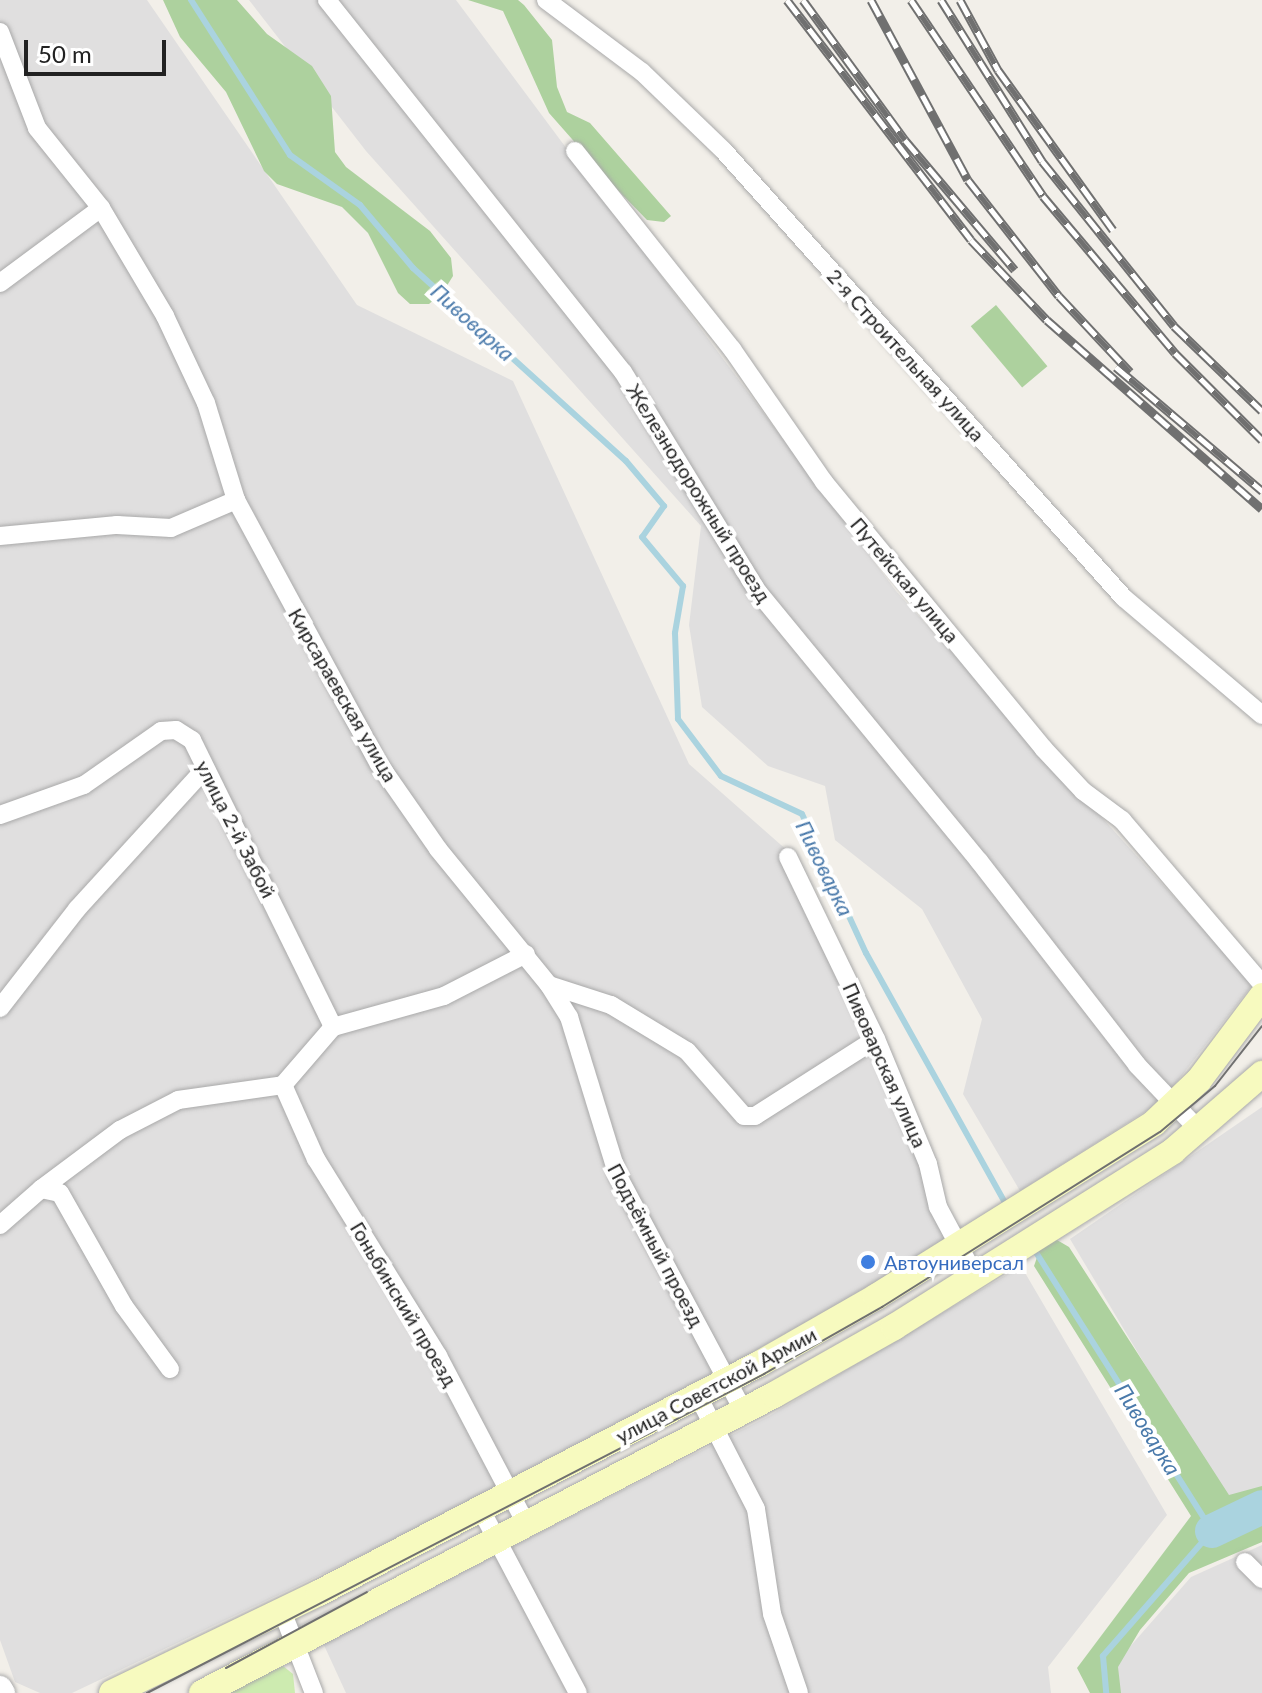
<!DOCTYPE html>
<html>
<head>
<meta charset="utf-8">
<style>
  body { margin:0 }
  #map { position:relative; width:1262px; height:1693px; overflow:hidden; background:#f2efe9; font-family:Lato,sans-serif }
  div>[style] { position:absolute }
  .residential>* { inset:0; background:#e0dfdf }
  .grass>* { inset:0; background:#cdebb0 }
  .forest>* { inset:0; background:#add19e; transform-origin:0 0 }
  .stream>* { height:6px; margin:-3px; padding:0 3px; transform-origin:3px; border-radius:3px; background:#aad3df }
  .river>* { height:34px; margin:-17px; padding:0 17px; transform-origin:17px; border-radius:17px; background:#aad3df }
  .roads { filter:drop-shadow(0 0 2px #a9a9a9) drop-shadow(0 0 2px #a9a9a9) }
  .minor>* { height:18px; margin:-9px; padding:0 9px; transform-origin:9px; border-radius:9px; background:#fff }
  .tertiary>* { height:24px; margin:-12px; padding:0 12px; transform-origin:12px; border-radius:12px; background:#fff }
  .secondary>* { height:26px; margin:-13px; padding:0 13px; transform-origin:13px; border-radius:13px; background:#f7fabf }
  .tram>* { height:2px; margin:-1px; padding:0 1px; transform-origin:1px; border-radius:1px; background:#707070 }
  .rail>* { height:9px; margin-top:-4.5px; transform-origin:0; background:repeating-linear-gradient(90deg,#fff 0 18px,#707070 0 36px); box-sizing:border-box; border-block:2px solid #707070 }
  .dots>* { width:22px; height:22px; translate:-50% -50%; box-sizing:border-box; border:4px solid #fff; border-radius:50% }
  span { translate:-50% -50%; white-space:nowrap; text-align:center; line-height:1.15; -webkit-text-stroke:8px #fff; paint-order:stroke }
  .street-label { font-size:20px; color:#222 }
  .shop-label { font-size:20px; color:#366cbe }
  .left { translate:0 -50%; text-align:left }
  .water-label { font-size:22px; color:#4a7aab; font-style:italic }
  .scale { position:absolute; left:24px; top:40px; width:142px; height:36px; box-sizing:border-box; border:4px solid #222; border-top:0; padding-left:10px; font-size:24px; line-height:28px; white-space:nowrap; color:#222; -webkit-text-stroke:6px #fff; paint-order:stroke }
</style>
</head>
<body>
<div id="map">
  <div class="residential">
    <div style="clip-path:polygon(0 0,147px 0,357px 305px,513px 381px,689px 764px,789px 852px,957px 1235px,777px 1343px,379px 1547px,72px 1693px,40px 1693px,15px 1682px,0 1640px)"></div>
    <div style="clip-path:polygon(249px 0,456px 0,896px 591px,1253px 984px,1162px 1101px,1020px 1191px,963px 1094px,982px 1019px,922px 909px,835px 840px,825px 786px,768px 766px,702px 707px,689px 625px,701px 526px,366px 151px)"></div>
    <div style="clip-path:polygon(1262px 1107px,1262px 1492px,1227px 1502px,1070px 1239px)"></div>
    <div style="clip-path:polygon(1021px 1266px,1167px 1515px,1048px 1667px,1051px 1693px,346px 1693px,323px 1643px,769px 1416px)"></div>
    <div style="clip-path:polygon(1262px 1545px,1262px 1693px,1117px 1693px,1113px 1666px,1191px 1577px)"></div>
  </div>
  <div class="grass">
    <div style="clip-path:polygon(283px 1666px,293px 1674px,295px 1693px,225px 1693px)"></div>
  </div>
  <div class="forest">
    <div style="clip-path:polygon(163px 0,237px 0,267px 34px,312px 66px,331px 96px,335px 152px,346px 167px,430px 231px,451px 258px,453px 276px,443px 292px,429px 304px,410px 304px,398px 293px,368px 233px,342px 207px,277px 184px,264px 171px,226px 92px,180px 37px)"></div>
    <div style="clip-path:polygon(468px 0,518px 0,524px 5px,552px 40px,557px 87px,567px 112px,590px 123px,671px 216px,664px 222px,647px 220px,609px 181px,549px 113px,503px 11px)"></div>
    <div style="left:996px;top:305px;width:80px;height:33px;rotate:50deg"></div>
    <div style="clip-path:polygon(1057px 1240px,1069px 1247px,1229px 1495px,1262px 1486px,1262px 1542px,1189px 1573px,1140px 1630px,1118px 1667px,1121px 1693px,1090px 1693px,1077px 1668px,1191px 1516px,1034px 1266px,1042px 1243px)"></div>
  </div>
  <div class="stream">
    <div style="left:191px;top:0;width:184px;rotate:57.4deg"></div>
    <div style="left:290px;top:155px;width:86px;rotate:35.5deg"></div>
    <div style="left:360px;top:205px;width:82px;rotate:49.9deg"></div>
    <div style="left:413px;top:268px;width:287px;rotate:42.2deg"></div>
    <div style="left:626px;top:461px;width:59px;rotate:49.8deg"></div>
    <div style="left:664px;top:506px;width:38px;rotate:125deg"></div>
    <div style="left:642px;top:537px;width:64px;rotate:50.1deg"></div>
    <div style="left:683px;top:586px;width:48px;rotate:99.7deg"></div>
    <div style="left:675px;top:633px;width:86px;rotate:88deg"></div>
    <div style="left:678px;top:719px;width:71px;rotate:53deg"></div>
    <div style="left:721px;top:776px;width:89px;rotate:25.1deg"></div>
    <div style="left:802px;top:814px;width:153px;rotate:65.3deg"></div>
    <div style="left:866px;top:953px;width:290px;rotate:60.9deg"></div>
    <div style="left:1032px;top:1246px;width:337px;rotate:57.7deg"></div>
    <div style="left:1212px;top:1531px;width:166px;rotate:131.1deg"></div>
    <div style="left:1103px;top:1656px;width:37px;rotate:85deg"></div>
  </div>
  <div class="river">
    <div style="left:1212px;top:1531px;width:55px;rotate:-25.6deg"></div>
  </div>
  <div class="roads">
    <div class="minor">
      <div style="left:327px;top:0;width:475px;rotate:51.5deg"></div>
      <div style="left:623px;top:372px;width:258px;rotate:58.5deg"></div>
      <div style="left:758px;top:592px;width:348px;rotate:50.6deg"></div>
      <div style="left:979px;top:861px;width:258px;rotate:52.2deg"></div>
      <div style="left:1137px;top:1065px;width:90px;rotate:46.4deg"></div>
      <div style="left:546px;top:0;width:120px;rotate:36.9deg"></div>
      <div style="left:642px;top:72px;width:112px;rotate:43.9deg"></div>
      <div style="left:723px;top:150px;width:601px;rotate:48.17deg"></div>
      <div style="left:1124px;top:598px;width:181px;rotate:40.3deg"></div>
      <div style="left:0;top:32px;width:103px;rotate:68.9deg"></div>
      <div style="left:37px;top:128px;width:102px;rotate:51.3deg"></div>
      <div style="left:101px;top:208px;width:126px;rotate:59.3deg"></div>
      <div style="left:165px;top:316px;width:96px;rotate:64.8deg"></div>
      <div style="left:206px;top:403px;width:102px;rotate:72.8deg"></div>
      <div style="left:236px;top:500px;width:300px;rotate:61.6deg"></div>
      <div style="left:379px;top:764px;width:103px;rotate:55.2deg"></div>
      <div style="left:438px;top:849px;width:176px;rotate:50.8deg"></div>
      <div style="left:549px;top:985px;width:65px;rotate:17.9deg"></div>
      <div style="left:611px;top:1005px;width:89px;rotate:31.2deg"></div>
      <div style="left:687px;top:1051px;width:86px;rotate:48.8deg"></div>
      <div style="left:744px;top:1116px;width:11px"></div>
      <div style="left:755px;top:1116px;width:143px;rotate:-32.5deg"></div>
      <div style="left:575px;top:151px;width:253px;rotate:51.6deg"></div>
      <div style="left:732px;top:349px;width:162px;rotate:55.3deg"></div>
      <div style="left:824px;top:482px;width:345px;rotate:50.5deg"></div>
      <div style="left:1043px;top:748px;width:59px;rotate:47.1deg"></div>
      <div style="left:1083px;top:791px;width:49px;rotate:36.6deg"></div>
      <div style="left:1122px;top:820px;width:216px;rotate:49.5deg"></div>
      <div style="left:0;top:283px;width:126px;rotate:-36.6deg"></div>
      <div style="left:0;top:536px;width:118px;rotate:-5.4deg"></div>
      <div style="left:117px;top:525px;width:54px;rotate:3.2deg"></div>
      <div style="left:171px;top:528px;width:71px;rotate:-23.3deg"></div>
      <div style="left:0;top:815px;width:89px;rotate:-19.7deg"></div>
      <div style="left:84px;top:785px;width:94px;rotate:-35deg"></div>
      <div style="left:161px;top:731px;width:15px;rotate:-4deg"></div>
      <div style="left:176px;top:730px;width:19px;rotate:32deg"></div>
      <div style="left:192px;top:740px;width:320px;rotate:63.8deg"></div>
      <div style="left:788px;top:857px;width:202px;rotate:64.2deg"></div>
      <div style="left:876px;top:1039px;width:135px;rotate:67.4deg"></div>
      <div style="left:928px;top:1164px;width:44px;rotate:76.9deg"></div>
      <div style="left:938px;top:1207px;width:78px;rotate:61.8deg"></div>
      <div style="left:549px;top:985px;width:38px;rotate:58deg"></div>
      <div style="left:569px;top:1017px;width:166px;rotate:72.9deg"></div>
      <div style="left:618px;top:1176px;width:265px;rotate:61.9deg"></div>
      <div style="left:0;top:1008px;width:125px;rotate:-52.1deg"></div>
      <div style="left:77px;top:909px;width:188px;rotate:-47.6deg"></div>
      <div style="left:283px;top:1085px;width:81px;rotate:66deg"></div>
      <div style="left:316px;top:1159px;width:232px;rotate:58.2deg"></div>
      <div style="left:438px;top:1356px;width:187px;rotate:62.3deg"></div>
      <div style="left:41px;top:1189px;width:99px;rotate:-36.8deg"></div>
      <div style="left:120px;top:1130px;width:65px;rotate:-27.3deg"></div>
      <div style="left:178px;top:1100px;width:106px;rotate:-8.1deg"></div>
      <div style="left:283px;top:1085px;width:77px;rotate:-49.2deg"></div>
      <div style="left:333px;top:1027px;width:115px;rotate:-15.6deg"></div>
      <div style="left:444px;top:996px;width:92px;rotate:-27.1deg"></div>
      <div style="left:0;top:1225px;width:55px;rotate:-41.3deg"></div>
      <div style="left:41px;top:1189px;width:19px;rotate:12deg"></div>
      <div style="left:60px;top:1193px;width:130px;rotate:60.5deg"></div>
      <div style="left:124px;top:1306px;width:78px;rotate:53.9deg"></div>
      <div style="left:698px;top:1396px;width:127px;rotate:62.8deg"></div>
      <div style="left:756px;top:1509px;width:106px;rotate:81.3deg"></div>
      <div style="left:772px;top:1614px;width:83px;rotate:71.1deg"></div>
      <div style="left:480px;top:1508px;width:209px;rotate:62.1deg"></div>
      <div style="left:1245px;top:1562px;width:24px;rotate:45deg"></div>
      <div style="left:282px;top:1611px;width:88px;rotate:68.7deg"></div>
    </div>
    <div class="tertiary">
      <div style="left:0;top:1688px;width:6px;rotate:59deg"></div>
    </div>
    <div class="secondary">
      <div style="left:112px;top:1693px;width:230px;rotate:-25.8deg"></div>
      <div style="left:319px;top:1593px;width:496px;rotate:-27.5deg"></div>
      <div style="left:759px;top:1364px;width:135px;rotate:-29.8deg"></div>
      <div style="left:876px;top:1297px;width:328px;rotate:-32deg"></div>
      <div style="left:1154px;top:1123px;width:62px;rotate:-43.7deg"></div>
      <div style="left:1199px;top:1080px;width:105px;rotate:-53.1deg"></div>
      <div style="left:202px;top:1693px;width:645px;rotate:-27.52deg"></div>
      <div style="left:774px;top:1395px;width:138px;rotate:-29.5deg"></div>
      <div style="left:894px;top:1327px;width:330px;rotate:-32.2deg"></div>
      <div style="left:1173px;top:1151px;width:118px;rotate:-40.9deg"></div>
    </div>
  </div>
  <div class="tram">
    <div style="left:226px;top:1668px;width:160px;rotate:-28.3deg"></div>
    <div style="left:147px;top:1693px;width:695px;rotate:-27.34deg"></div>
    <div style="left:764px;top:1374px;width:136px;rotate:-29.6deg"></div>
    <div style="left:882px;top:1307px;width:328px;rotate:-32.2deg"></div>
    <div style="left:1160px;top:1132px;width:72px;rotate:-39.9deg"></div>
    <div style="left:1215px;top:1086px;width:76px;rotate:-51.9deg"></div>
  </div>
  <div class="rail">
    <div style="left:787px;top:0;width:302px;rotate:52.5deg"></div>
    <div style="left:971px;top:240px;width:110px;rotate:46.5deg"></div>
    <div style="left:1047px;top:320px;width:286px;rotate:41.3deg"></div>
    <div style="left:803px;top:0;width:173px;rotate:53.9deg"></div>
    <div style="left:905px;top:140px;width:170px;rotate:49.8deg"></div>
    <div style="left:871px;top:0;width:204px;rotate:61.7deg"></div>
    <div style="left:968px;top:180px;width:147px;rotate:51.9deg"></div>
    <div style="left:1059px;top:296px;width:104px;rotate:46.9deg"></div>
    <div style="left:911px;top:0;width:236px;rotate:56deg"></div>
    <div style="left:1043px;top:196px;width:205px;rotate:49.9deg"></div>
    <div style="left:1175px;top:353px;width:123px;rotate:45deg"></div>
    <div style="left:941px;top:0;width:190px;rotate:57.9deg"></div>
    <div style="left:1042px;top:161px;width:211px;rotate:51.3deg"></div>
    <div style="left:1174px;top:326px;width:122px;rotate:44deg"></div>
    <div style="left:960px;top:0;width:80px;rotate:61.5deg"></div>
    <div style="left:998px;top:70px;width:197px;rotate:54.3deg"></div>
    <div style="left:1116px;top:367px;width:192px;rotate:40.3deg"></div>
  </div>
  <div class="dots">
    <div style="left:868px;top:1262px;background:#3f7fe0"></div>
  </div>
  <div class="street-label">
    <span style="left:906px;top:355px;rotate:48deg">2-я Строительная улица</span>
    <span style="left:699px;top:493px;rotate:58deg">Железнодорожный проезд</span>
    <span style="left:905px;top:580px;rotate:50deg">Путейская улица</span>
    <span style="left:343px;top:695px;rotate:60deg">Кирсараевская улица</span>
    <span style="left:236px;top:829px;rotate:63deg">улица 2-й Забой</span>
    <span style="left:885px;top:1065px;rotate:66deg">Пивоварская улица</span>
    <span style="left:656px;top:1245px;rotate:62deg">Подъёмный проезд</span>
    <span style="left:404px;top:1304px;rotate:59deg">Гоньбинский проезд</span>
    <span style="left:716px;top:1385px;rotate:-28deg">улица Советской Армии</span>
  </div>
  <div class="shop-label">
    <span class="left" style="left:884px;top:1262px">Автоуниверсал</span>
  </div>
  <div class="water-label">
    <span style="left:473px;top:322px;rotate:42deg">Пивоварка</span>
    <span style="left:825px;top:868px;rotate:64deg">Пивоварка</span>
    <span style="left:1148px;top:1429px;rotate:58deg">Пивоварка</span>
  </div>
  <div class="scale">50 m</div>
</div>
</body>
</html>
